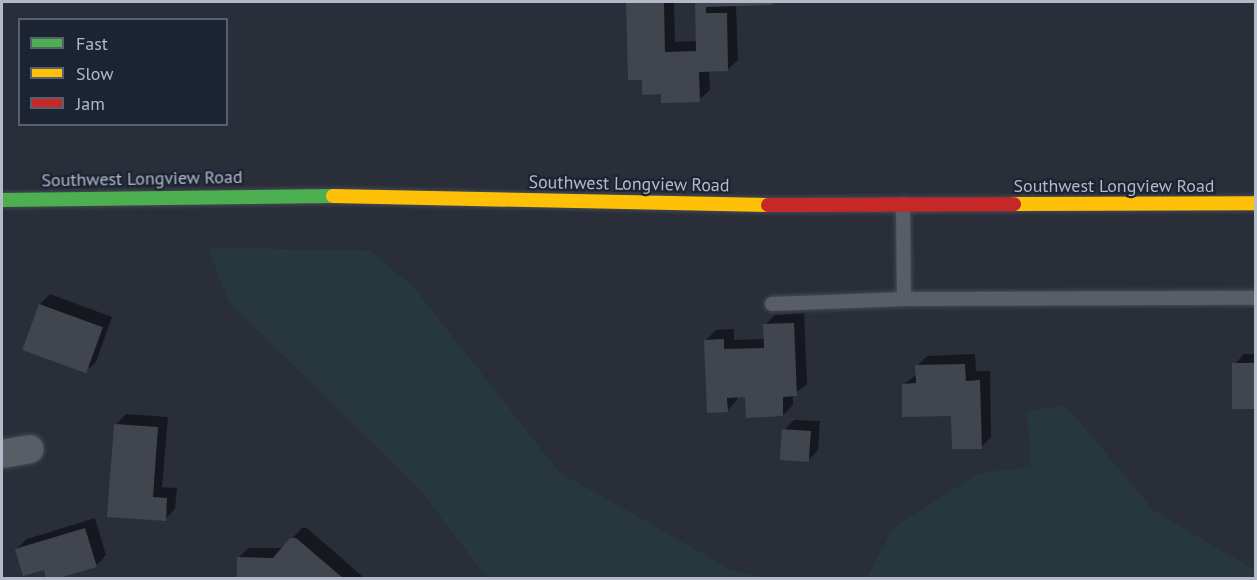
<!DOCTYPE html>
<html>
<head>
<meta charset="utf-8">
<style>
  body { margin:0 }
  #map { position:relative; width:1257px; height:580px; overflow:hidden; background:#292e39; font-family:"PT Sans",sans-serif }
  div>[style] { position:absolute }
  .green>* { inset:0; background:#26383e }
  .shadow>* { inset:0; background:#0007 }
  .building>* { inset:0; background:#41454e; transform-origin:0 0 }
  .roads { filter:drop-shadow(0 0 2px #454952) drop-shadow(0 0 2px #454952) }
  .lane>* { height:14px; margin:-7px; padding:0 7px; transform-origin:7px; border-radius:7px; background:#595d66 }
  .street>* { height:28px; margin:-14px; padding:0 14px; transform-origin:14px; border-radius:14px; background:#595d66 }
  .fast>* { height:14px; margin:-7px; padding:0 7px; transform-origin:7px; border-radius:7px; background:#4caf50 }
  .slow>* { height:14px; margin:-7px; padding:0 7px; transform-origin:7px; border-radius:7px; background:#ffc107 }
  .jam>* { height:14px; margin:-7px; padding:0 7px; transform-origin:7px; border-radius:7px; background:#c62828 }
  span { translate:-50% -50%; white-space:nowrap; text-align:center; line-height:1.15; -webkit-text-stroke:4.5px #1c2333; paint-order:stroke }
  .street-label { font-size:18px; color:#b3b9c9 }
  .frame { position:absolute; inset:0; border:3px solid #b3b9c9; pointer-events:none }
  .legend { position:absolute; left:18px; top:18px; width:210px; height:108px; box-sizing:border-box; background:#1c2333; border:2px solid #585f6f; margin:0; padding:8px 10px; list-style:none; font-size:18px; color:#b3b9c9 }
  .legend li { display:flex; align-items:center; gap:12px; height:30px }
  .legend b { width:30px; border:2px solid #585f6f }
</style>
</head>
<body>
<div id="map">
  <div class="green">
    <div style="clip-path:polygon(207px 247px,371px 251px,415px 289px,559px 472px,733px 571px,766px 578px,487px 578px,422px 492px,229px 302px)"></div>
    <div style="clip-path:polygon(1066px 406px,1154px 511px,1255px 570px,1255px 578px,867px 578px,893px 528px,979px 473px,1031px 467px,1027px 410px)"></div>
  </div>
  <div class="shadow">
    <div style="clip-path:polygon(627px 2px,674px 2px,675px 42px,697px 41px,696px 2px,774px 2px,736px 5px,738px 60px,727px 70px,709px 70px,710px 90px,699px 100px,662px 93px,643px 78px,629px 79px)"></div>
    <div style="clip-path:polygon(50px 294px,112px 317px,96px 362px,85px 372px,40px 304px)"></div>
    <div style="clip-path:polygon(804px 313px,807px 384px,793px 395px,793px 405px,783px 415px,746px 396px,737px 396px,737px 400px,727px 411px,706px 340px,716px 330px,734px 329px,734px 340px,765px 339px,765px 325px,775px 315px)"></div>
    <div style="clip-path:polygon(975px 354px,976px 371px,990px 371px,991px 437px,981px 447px,953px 414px,904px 384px,917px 374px,917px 366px,927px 356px)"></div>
    <div style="clip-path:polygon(1244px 354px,1256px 354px,1256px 407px,1234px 365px)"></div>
    <div style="clip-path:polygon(126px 414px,168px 417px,162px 487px,177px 488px,175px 509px,165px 519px,109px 515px,115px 425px)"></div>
    <div style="clip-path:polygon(794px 420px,820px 421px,818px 450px,808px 461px,784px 430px)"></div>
    <div style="clip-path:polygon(95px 518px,106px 555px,96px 566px,48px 578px,45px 568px,16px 549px,27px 539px)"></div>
    <div style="clip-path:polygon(302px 528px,307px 528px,362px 576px,360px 578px,238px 578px,238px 558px,249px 548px,283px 548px)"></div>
  </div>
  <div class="building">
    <div style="clip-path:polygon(626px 2px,664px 2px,665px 52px,696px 51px,695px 2px,772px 2px,773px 5px,706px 7px,706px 13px,727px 13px,728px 71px,699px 72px,700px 102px,661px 103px,661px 94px,642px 95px,642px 80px,628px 80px)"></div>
    <div style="left:39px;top:304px;width:68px;height:49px;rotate:20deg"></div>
    <div style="clip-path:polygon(794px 323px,797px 396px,783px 397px,783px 416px,746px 418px,745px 397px,727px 398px,728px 412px,707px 413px,704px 340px,724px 339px,724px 349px,764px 348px,763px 324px)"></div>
    <div style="left:1256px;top:363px;width:46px;height:24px;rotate:90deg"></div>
    <div style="clip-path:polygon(965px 364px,966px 381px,980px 380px,982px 449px,952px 449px,951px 416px,902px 417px,902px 384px,916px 383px,915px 365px)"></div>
    <div style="clip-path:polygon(114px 424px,158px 427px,153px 497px,167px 498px,166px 521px,107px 517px)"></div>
    <div style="left:782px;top:429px;width:29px;height:31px;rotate:4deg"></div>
    <div style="clip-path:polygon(85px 528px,97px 567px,59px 578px,46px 578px,44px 570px,23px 576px,15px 549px)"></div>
    <div style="clip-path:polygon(290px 538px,296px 538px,343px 578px,237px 578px,237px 557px,273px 558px)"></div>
  </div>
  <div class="roads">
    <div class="lane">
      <div style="left:903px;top:204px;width:95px;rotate:89.4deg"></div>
      <div style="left:904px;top:299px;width:352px;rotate:-0.2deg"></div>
      <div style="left:772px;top:304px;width:132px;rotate:-2.2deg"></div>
    </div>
    <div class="street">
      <div style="left:2px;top:454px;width:28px;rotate:-10deg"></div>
    </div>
    <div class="fast">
      <div style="left:2px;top:200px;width:331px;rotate:-0.7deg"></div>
    </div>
    <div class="slow">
      <div style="left:333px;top:196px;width:435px;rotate:1.2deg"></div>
      <div style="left:1014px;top:204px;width:242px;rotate:-0.2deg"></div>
    </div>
    <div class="jam">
      <div style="left:768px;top:205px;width:246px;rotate:-0.2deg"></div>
    </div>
  </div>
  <div class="street-label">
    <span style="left:142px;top:179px;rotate:-1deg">Southwest Longview Road</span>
    <span style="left:629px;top:184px;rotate:1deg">Southwest Longview Road</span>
    <span style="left:1114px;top:186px">Southwest Longview Road</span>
  </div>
  <div class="frame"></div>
  <ul class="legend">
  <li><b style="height:8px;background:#4caf50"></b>Fast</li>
  <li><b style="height:8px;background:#ffc107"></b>Slow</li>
  <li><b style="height:8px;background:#c62828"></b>Jam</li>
  </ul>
</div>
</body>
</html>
